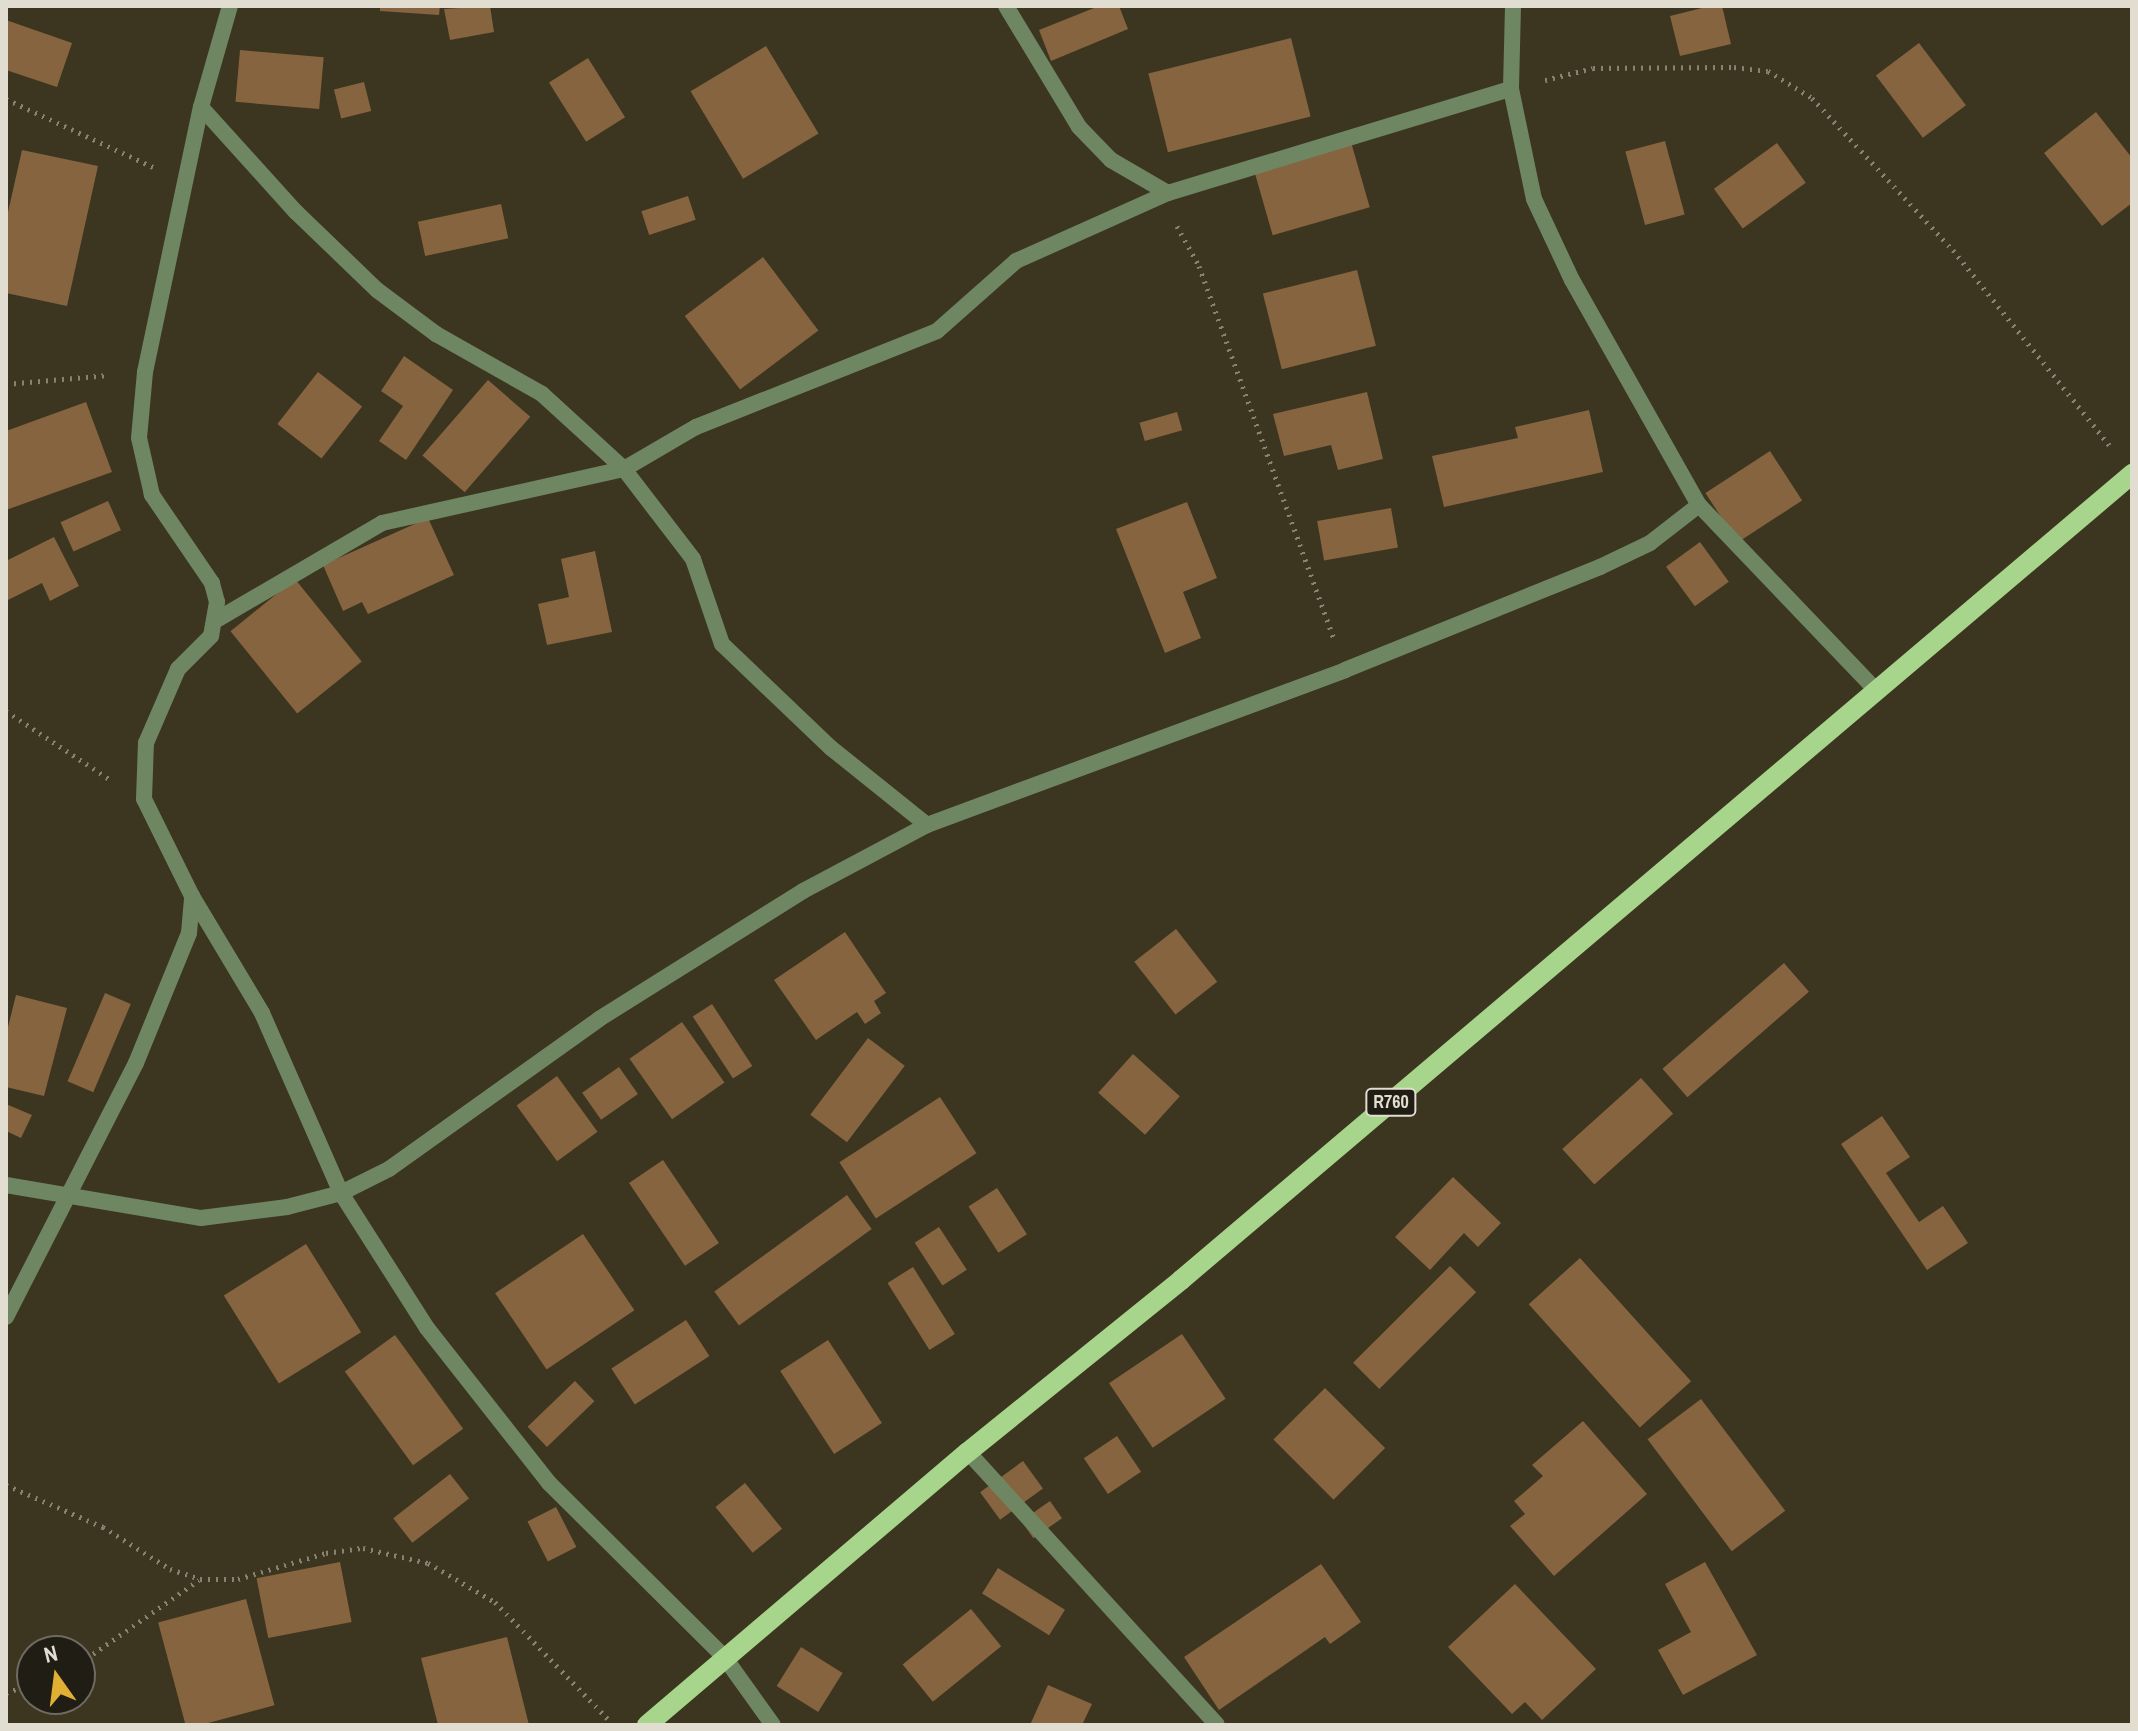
<!DOCTYPE html>
<html>
<head>
<meta charset="utf-8">
<style>
  body { margin:0 }
  #map { position:relative; width:2138px; height:1731px; overflow:hidden; background:#3c3520; font-family:"Archivo Narrow",sans-serif }
  div>[style] { position:absolute }
  .building>* { inset:0; background:#86643f; transform-origin:0 0 }
  .path>* { height:5px; margin-top:-2.5px; transform-origin:0; background:repeating-linear-gradient(90deg,#888271 0 2px,transparent 0 8px) }
  .minor>* { height:16px; margin:-8px; padding:0 8px; transform-origin:8px; border-radius:8px; background:#6f8662 }
  .primary>* { height:20px; margin:-10px; padding:0 10px; transform-origin:10px; border-radius:10px; background:#a8d58c }
  span { translate:-50% -50%; white-space:nowrap; text-align:center; line-height:1.15; -webkit-text-stroke:8px #201d14; paint-order:stroke }
  .shield-label span { padding:2px 6px; background:#201d14; border:2px solid; border-radius:6px; -webkit-text-stroke-width:0 }
  .shield-label { font-size:18px; color:#e2ddd1; font-weight:700 }
  .frame { position:absolute; inset:0; border:8px solid #e2ddd1; pointer-events:none }
  .north { position:absolute; left:16px; top:1635px; width:80px; height:80px; box-sizing:border-box; background:#201d14; border:2px solid #6e6a60; border-radius:50%; rotate:346deg; font-size:22px; font-weight:700; line-height:32px; text-align:center; color:#e2ddd1 }
  .north::after { content:''; display:block; margin:auto; width:28px; height:36px; background:#e1af34; clip-path:polygon(50% 0,100% 100%,50% 72%,0 100%) }
</style>
</head>
<body>
<div id="map">
  <div class="building">
    <div style="clip-path:polygon(380px 6px,440px 6px,439px 15px,380px 11px)"></div>
    <div style="clip-path:polygon(490px 6px,494px 32px,450px 40px,444px 9px)"></div>
    <div style="clip-path:polygon(1099px 6px,1119px 6px,1128px 29px,1051px 61px,1039px 30px)"></div>
    <div style="clip-path:polygon(1710px 6px,1722px 6px,1731px 44px,1680px 56px,1670px 16px)"></div>
    <div style="clip-path:polygon(6px 20px,72px 43px,57px 87px,6px 70px)"></div>
    <div style="left:1291px;top:38px;width:81px;height:147px;rotate:76deg"></div>
    <div style="left:1919px;top:43px;width:78px;height:54px;rotate:53deg"></div>
    <div style="left:766px;top:46px;width:102px;height:88px;rotate:59deg"></div>
    <div style="left:240px;top:50px;width:84px;height:52px;rotate:5deg"></div>
    <div style="left:588px;top:58px;width:70px;height:46px;rotate:58deg"></div>
    <div style="left:364px;top:82px;width:30px;height:31px;rotate:76deg"></div>
    <div style="clip-path:polygon(2096px 112px,2132px 158px,2132px 203px,2102px 226px,2044px 153px)"></div>
    <div style="left:1665px;top:141px;width:76px;height:41px;rotate:75deg"></div>
    <div style="left:1351px;top:142px;width:68px;height:101px;rotate:74deg"></div>
    <div style="left:1777px;top:143px;width:49px;height:78px;rotate:54deg"></div>
    <div style="clip-path:polygon(22px 150px,98px 166px,67px 306px,6px 293px,6px 221px)"></div>
    <div style="left:688px;top:196px;width:25px;height:49px;rotate:72deg"></div>
    <div style="left:501px;top:204px;width:35px;height:85px;rotate:78deg"></div>
    <div style="left:763px;top:257px;width:92px;height:98px;rotate:53deg"></div>
    <div style="left:1357px;top:270px;width:78px;height:97px;rotate:76deg"></div>
    <div style="clip-path:polygon(404px 356px,453px 390px,406px 460px,379px 441px,403px 406px,381px 391px)"></div>
    <div style="left:318px;top:372px;width:56px;height:66px;rotate:38deg"></div>
    <div style="left:488px;top:380px;width:56px;height:100px;rotate:41deg"></div>
    <div style="clip-path:polygon(1367px 392px,1383px 459px,1338px 470px,1331px 445px,1284px 456px,1273px 414px)"></div>
    <div style="clip-path:polygon(86px 402px,112px 472px,6px 510px,6px 431px)"></div>
    <div style="clip-path:polygon(1589px 410px,1603px 472px,1444px 507px,1432px 456px,1518px 438px,1515px 427px)"></div>
    <div style="left:1177px;top:412px;width:19px;height:39px;rotate:74deg"></div>
    <div style="left:1770px;top:451px;width:59px;height:77px;rotate:57deg"></div>
    <div style="left:108px;top:501px;width:32px;height:52px;rotate:66deg"></div>
    <div style="clip-path:polygon(1187px 502px,1217px 578px,1183px 592px,1201px 638px,1165px 653px,1116px 529px)"></div>
    <div style="left:1391px;top:508px;width:40px;height:75px;rotate:80deg"></div>
    <div style="clip-path:polygon(428px 518px,454px 575px,368px 614px,362px 602px,343px 611px,323px 565px)"></div>
    <div style="clip-path:polygon(54px 537px,79px 586px,50px 601px,42px 583px,6px 601px,6px 561px)"></div>
    <div style="left:1700px;top:542px;width:49px;height:42px;rotate:54deg"></div>
    <div style="clip-path:polygon(595px 551px,612px 632px,547px 645px,538px 604px,569px 597px,561px 559px)"></div>
    <div style="left:295px;top:579px;width:106px;height:83px;rotate:51deg"></div>
    <div style="left:1176px;top:929px;width:67px;height:53px;rotate:52deg"></div>
    <div style="clip-path:polygon(845px 932px,886px 993px,874px 1001px,881px 1013px,865px 1024px,857px 1012px,816px 1040px,774px 980px)"></div>
    <div style="left:1784px;top:963px;width:38px;height:161px;rotate:49deg"></div>
    <div style="left:105px;top:993px;width:28px;height:96px;rotate:23deg"></div>
    <div style="clip-path:polygon(16px 995px,67px 1008px,44px 1096px,6px 1087px,6px 1035px)"></div>
    <div style="left:712px;top:1004px;width:74px;height:23px;rotate:57deg"></div>
    <div style="left:682px;top:1022px;width:74px;height:64px;rotate:55deg"></div>
    <div style="left:868px;top:1038px;width:46px;height:96px;rotate:37deg"></div>
    <div style="left:1133px;top:1054px;width:63px;height:52px;rotate:42deg"></div>
    <div style="left:619px;top:1067px;width:33px;height:45px;rotate:55deg"></div>
    <div style="left:557px;top:1076px;width:69px;height:50px;rotate:54deg"></div>
    <div style="left:1641px;top:1078px;width:48px;height:106px;rotate:48deg"></div>
    <div style="left:940px;top:1097px;width:67px;height:120px;rotate:57deg"></div>
    <div style="clip-path:polygon(6px 1104px,32px 1115px,21px 1138px,6px 1131px)"></div>
    <div style="clip-path:polygon(1882px 1116px,1910px 1157px,1886px 1173px,1919px 1222px,1943px 1206px,1968px 1243px,1927px 1270px,1841px 1144px)"></div>
    <div style="left:663px;top:1160px;width:100px;height:41px;rotate:56deg"></div>
    <div style="clip-path:polygon(1453px 1177px,1501px 1223px,1478px 1247px,1464px 1233px,1430px 1270px,1395px 1237px)"></div>
    <div style="left:997px;top:1188px;width:55px;height:34px;rotate:57deg"></div>
    <div style="left:847px;top:1195px;width:42px;height:164px;rotate:54deg"></div>
    <div style="left:939px;top:1227px;width:51px;height:29px;rotate:57deg"></div>
    <div style="left:583px;top:1234px;width:92px;height:106px;rotate:56deg"></div>
    <div style="left:306px;top:1244px;width:104px;height:97px;rotate:58deg"></div>
    <div style="left:1580px;top:1258px;width:166px;height:69px;rotate:48deg"></div>
    <div style="left:1450px;top:1266px;width:37px;height:137px;rotate:45deg"></div>
    <div style="left:913px;top:1267px;width:79px;height:30px;rotate:58deg"></div>
    <div style="left:686px;top:1320px;width:43px;height:89px;rotate:57deg"></div>
    <div style="left:1182px;top:1334px;width:78px;height:88px;rotate:56deg"></div>
    <div style="left:395px;top:1335px;width:116px;height:62px;rotate:54deg"></div>
    <div style="left:828px;top:1340px;width:99px;height:57px;rotate:57deg"></div>
    <div style="left:575px;top:1381px;width:28px;height:66px;rotate:46deg"></div>
    <div style="left:1325px;top:1388px;width:85px;height:73px;rotate:45deg"></div>
    <div style="left:1701px;top:1399px;width:140px;height:67px;rotate:53deg"></div>
    <div style="clip-path:polygon(1583px 1421px,1647px 1494px,1554px 1576px,1510px 1526px,1525px 1514px,1514px 1501px,1543px 1476px,1532px 1465px)"></div>
    <div style="left:1117px;top:1436px;width:43px;height:40px;rotate:56deg"></div>
    <div style="left:1023px;top:1461px;width:34px;height:53px;rotate:54deg"></div>
    <div style="left:450px;top:1474px;width:31px;height:72px;rotate:52deg"></div>
    <div style="left:745px;top:1483px;width:59px;height:38px;rotate:51deg"></div>
    <div style="left:1050px;top:1501px;width:21px;height:35px;rotate:55deg"></div>
    <div style="left:556px;top:1507px;width:45px;height:32px;rotate:63deg"></div>
    <div style="left:340px;top:1562px;width:61px;height:85px;rotate:79deg"></div>
    <div style="clip-path:polygon(1705px 1562px,1757px 1655px,1683px 1695px,1658px 1650px,1691px 1632px,1665px 1584px)"></div>
    <div style="clip-path:polygon(1321px 1564px,1361px 1622px,1330px 1644px,1325px 1637px,1219px 1710px,1184px 1657px)"></div>
    <div style="left:998px;top:1568px;width:79px;height:30px;rotate:32deg"></div>
    <div style="clip-path:polygon(1515px 1584px,1596px 1669px,1542px 1720px,1525px 1702px,1512px 1714px,1448px 1647px)"></div>
    <div style="left:246px;top:1599px;width:110px;height:91px;rotate:75deg"></div>
    <div style="left:971px;top:1609px;width:48px;height:88px;rotate:51deg"></div>
    <div style="clip-path:polygon(507px 1637px,529px 1725px,438px 1725px,421px 1658px)"></div>
    <div style="left:801px;top:1647px;width:49px;height:46px;rotate:32deg"></div>
    <div style="clip-path:polygon(1048px 1685px,1092px 1704px,1082px 1725px,1030px 1725px)"></div>
  </div>
  <div class="path">
    <div style="left:1545px;top:80px;width:49px;rotate:-14deg"></div>
    <div style="left:1593px;top:68px;width:141px;rotate:-0.4deg"></div>
    <div style="left:1734px;top:67px;width:34px;rotate:7deg"></div>
    <div style="left:1768px;top:71px;width:52px;rotate:31.5deg"></div>
    <div style="left:1812px;top:98px;width:207px;rotate:47.2deg"></div>
    <div style="left:1953px;top:250px;width:250px;rotate:51.3deg"></div>
    <div style="left:6px;top:99px;width:162px;rotate:24.8deg"></div>
    <div style="left:1177px;top:226px;width:46px;rotate:61.2deg"></div>
    <div style="left:1199px;top:266px;width:397px;rotate:70.1deg"></div>
    <div style="left:6px;top:384px;width:103px;rotate:-5deg"></div>
    <div style="left:6px;top:711px;width:123px;rotate:33.4deg"></div>
    <div style="left:6px;top:1485px;width:106px;rotate:23.4deg"></div>
    <div style="left:103px;top:1527px;width:79px;rotate:32.1deg"></div>
    <div style="left:170px;top:1569px;width:32px;rotate:18deg"></div>
    <div style="left:200px;top:1579px;width:38px"></div>
    <div style="left:238px;top:1579px;width:92px;rotate:-16.5deg"></div>
    <div style="left:326px;top:1553px;width:37px;rotate:-8deg"></div>
    <div style="left:363px;top:1548px;width:67px;rotate:13deg"></div>
    <div style="left:428px;top:1563px;width:78px;rotate:30.2deg"></div>
    <div style="left:495px;top:1602px;width:165px;rotate:46deg"></div>
    <div style="left:80px;top:1663px;width:145px;rotate:-34.9deg"></div>
    <div style="left:6px;top:1693px;width:28px;rotate:-21deg"></div>
  </div>
  <div class="minor">
    <div style="left:1006px;top:6px;width:141px;rotate:58.9deg"></div>
    <div style="left:1079px;top:127px;width:46px;rotate:45.9deg"></div>
    <div style="left:1111px;top:160px;width:66px;rotate:30.1deg"></div>
    <div style="left:1168px;top:193px;width:358px;rotate:-16.9deg"></div>
    <div style="left:1513px;top:6px;width:83px;rotate:91.4deg"></div>
    <div style="left:1511px;top:89px;width:112px;rotate:78.2deg"></div>
    <div style="left:1534px;top:199px;width:89px;rotate:64.9deg"></div>
    <div style="left:1572px;top:280px;width:258px;rotate:60.6deg"></div>
    <div style="left:1699px;top:505px;width:257px;rotate:46.3deg"></div>
    <div style="left:201px;top:107px;width:142px;rotate:47.9deg"></div>
    <div style="left:296px;top:212px;width:112px;rotate:43.9deg"></div>
    <div style="left:377px;top:290px;width:74px;rotate:36.7deg"></div>
    <div style="left:436px;top:334px;width:122px;rotate:29.5deg"></div>
    <div style="left:542px;top:394px;width:111px;rotate:42.4deg"></div>
    <div style="left:624px;top:469px;width:113px;rotate:52.5deg"></div>
    <div style="left:693px;top:559px;width:90px;rotate:71.2deg"></div>
    <div style="left:722px;top:644px;width:151px;rotate:43.7deg"></div>
    <div style="left:831px;top:748px;width:123px;rotate:38.7deg"></div>
    <div style="left:218px;top:619px;width:190px;rotate:-30.3deg"></div>
    <div style="left:382px;top:523px;width:248px;rotate:-12.6deg"></div>
    <div style="left:624px;top:469px;width:83px;rotate:-30.3deg"></div>
    <div style="left:696px;top:427px;width:259px;rotate:-21.7deg"></div>
    <div style="left:937px;top:331px;width:106px;rotate:-41.5deg"></div>
    <div style="left:1016px;top:261px;width:167px;rotate:-24.1deg"></div>
    <div style="left:192px;top:896px;width:136px;rotate:59.1deg"></div>
    <div style="left:262px;top:1013px;width:197px;rotate:66.3deg"></div>
    <div style="left:341px;top:1193px;width:160px;rotate:57.5deg"></div>
    <div style="left:427px;top:1328px;width:197px;rotate:51.8deg"></div>
    <div style="left:549px;top:1483px;width:248px;rotate:44.8deg"></div>
    <div style="left:725px;top:1658px;width:82px;rotate:54.4deg"></div>
    <div style="left:6px;top:1185px;width:198px;rotate:9.6deg"></div>
    <div style="left:201px;top:1218px;width:87px;rotate:-7.3deg"></div>
    <div style="left:287px;top:1207px;width:56px;rotate:-14.5deg"></div>
    <div style="left:341px;top:1193px;width:54px;rotate:-26.6deg"></div>
    <div style="left:389px;top:1169px;width:258px;rotate:-35.5deg"></div>
    <div style="left:599px;top:1019px;width:241px;rotate:-32.1deg"></div>
    <div style="left:803px;top:891px;width:140px;rotate:-28deg"></div>
    <div style="left:927px;top:825px;width:446px;rotate:-20.3deg"></div>
    <div style="left:1345px;top:670px;width:275px;rotate:-22deg"></div>
    <div style="left:1600px;top:567px;width:55px;rotate:-25.6deg"></div>
    <div style="left:1650px;top:543px;width:62px;rotate:-37.8deg"></div>
    <div style="left:6px;top:1317px;width:285px;rotate:-62.9deg"></div>
    <div style="left:136px;top:1063px;width:140px;rotate:-67.8deg"></div>
    <div style="left:189px;top:933px;width:37px;rotate:-85deg"></div>
    <div style="left:192px;top:896px;width:108px;rotate:-116.3deg"></div>
    <div style="left:144px;top:799px;width:56px;rotate:-88deg"></div>
    <div style="left:146px;top:743px;width:81px;rotate:-66.6deg"></div>
    <div style="left:178px;top:669px;width:47px;rotate:-45deg"></div>
    <div style="left:211px;top:636px;width:35px;rotate:-80deg"></div>
    <div style="left:217px;top:602px;width:20px;rotate:-105deg"></div>
    <div style="left:212px;top:583px;width:107px;rotate:-124.3deg"></div>
    <div style="left:152px;top:495px;width:58px;rotate:-102.8deg"></div>
    <div style="left:139px;top:438px;width:66px;rotate:-84.8deg"></div>
    <div style="left:145px;top:372px;width:271px;rotate:-78.1deg"></div>
    <div style="left:201px;top:107px;width:105px;rotate:-74deg"></div>
    <div style="left:968px;top:1452px;width:369px;rotate:47.6deg"></div>
  </div>
  <div class="primary">
    <div style="left:647px;top:1725px;width:421px;rotate:-40.4deg"></div>
    <div style="left:968px;top:1452px;width:274px;rotate:-38.9deg"></div>
    <div style="left:1181px;top:1280px;width:1247px;rotate:-40.28deg"></div>
  </div>
  <div class="shield-label">
    <span style="left:1391px;top:1102px">R760</span>
  </div>
  <div class="frame"></div>
  <div class="north">N</div>
</div>
</body>
</html>
